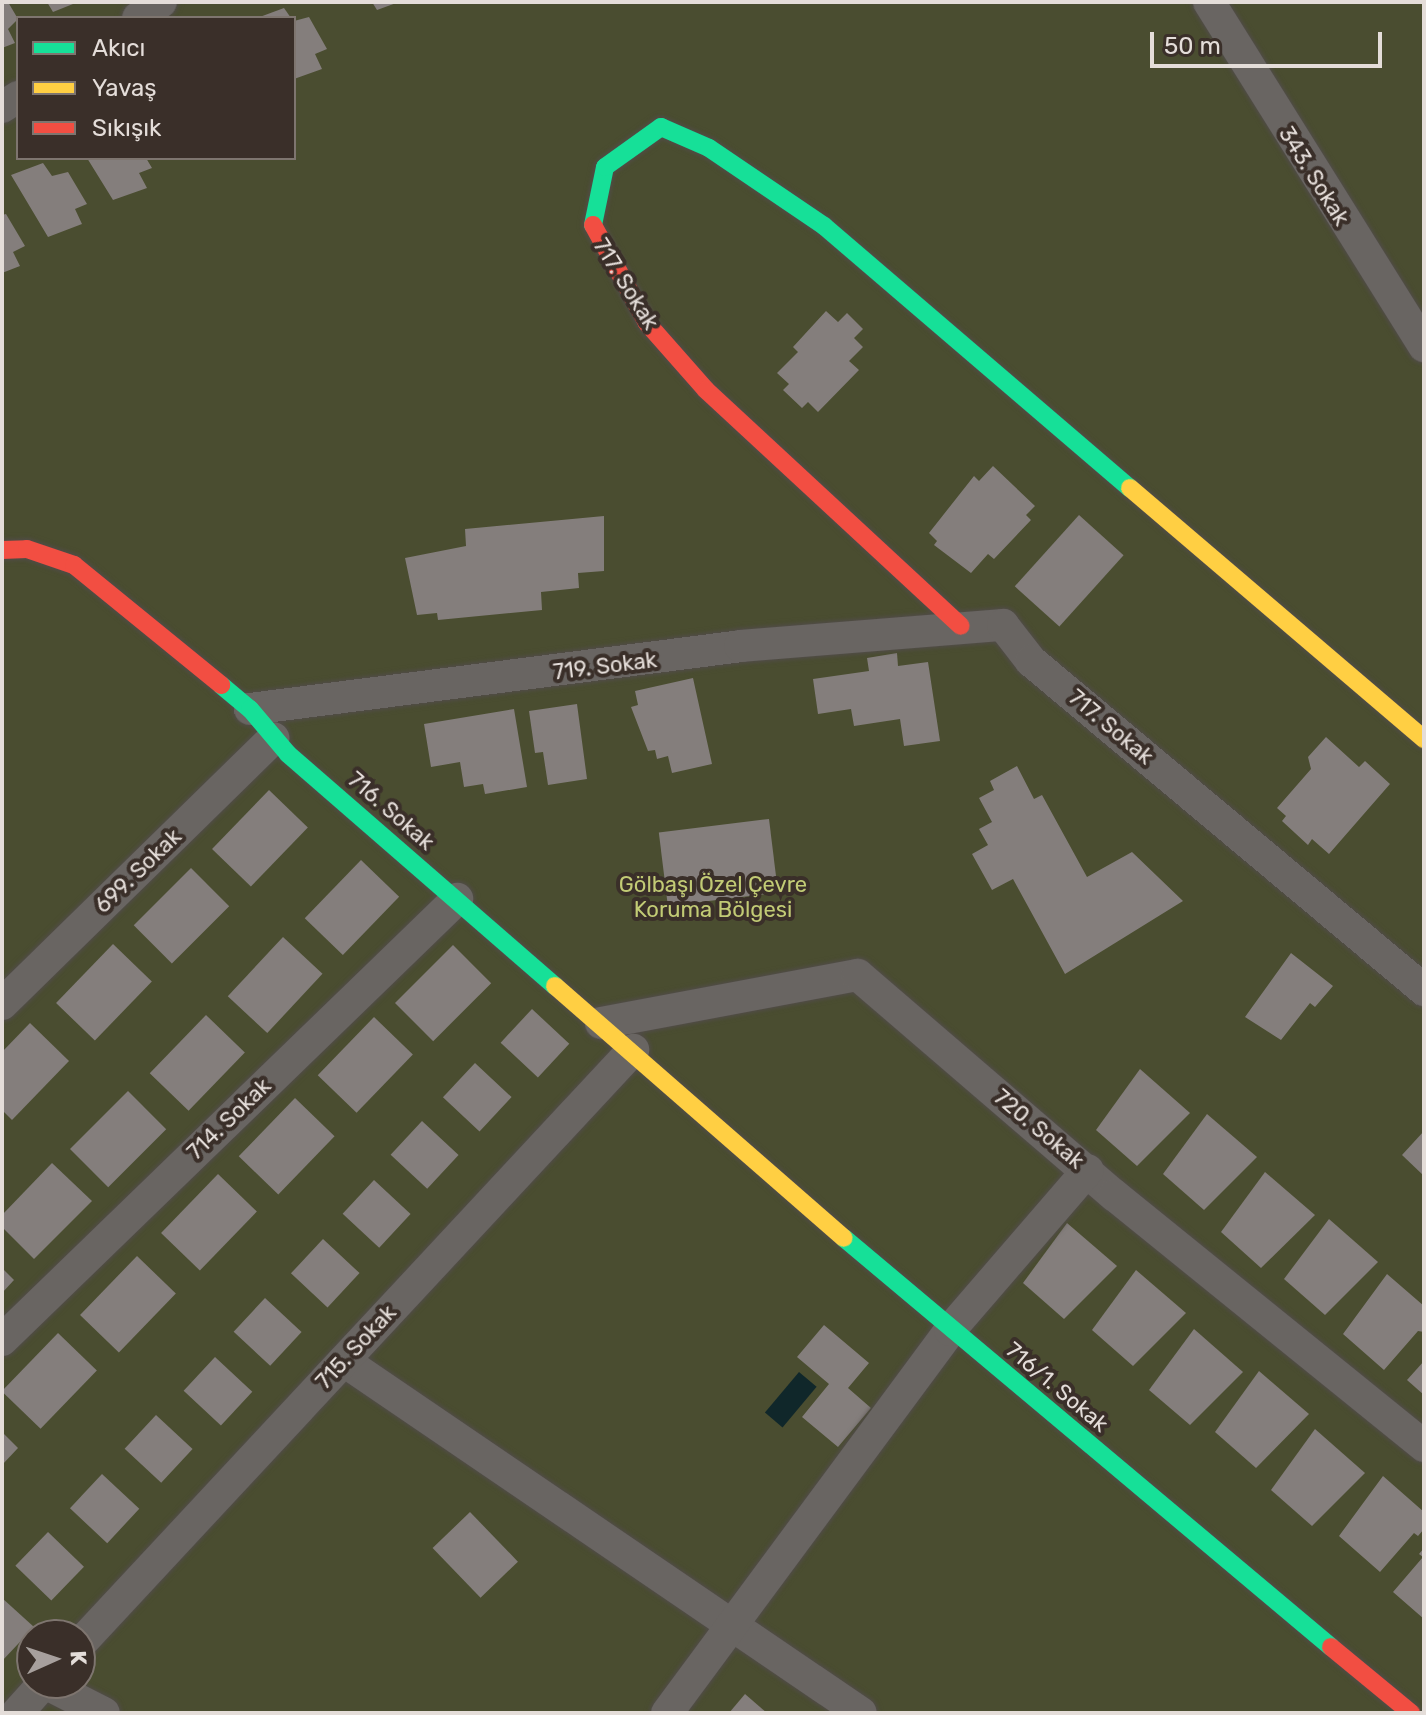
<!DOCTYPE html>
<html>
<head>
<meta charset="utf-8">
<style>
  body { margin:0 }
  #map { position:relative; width:1426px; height:1715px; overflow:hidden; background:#36302d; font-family:Rubik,sans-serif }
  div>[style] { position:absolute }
  .green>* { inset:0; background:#4a4d30 }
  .water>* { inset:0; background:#10272a; transform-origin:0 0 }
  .building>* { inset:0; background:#847e7c; transform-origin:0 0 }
  .roads { filter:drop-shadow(0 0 2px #514c49) drop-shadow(0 0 2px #514c49) }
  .street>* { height:32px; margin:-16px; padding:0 16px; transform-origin:16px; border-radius:16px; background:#696562 }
  .fast>* { height:18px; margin:-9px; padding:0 9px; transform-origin:9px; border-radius:9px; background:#16e098 }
  .slow>* { height:18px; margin:-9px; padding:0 9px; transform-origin:9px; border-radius:9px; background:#ffcf43 }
  .jam>* { height:18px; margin:-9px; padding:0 9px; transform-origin:9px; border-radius:9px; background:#f24e42 }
  span { translate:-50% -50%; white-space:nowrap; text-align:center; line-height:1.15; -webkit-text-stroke:8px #3a2f29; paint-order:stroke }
  .street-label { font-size:22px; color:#e4ddd9 }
  .park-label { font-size:22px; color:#c2cb75 }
  .frame { position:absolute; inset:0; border:4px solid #e4ddd9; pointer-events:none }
  .legend { position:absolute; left:16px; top:16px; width:280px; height:144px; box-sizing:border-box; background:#3a2f29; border:2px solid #7e756f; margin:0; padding:10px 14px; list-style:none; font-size:24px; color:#e4ddd9 }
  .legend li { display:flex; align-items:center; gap:16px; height:40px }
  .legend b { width:40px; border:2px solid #7e756f }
  .north { position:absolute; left:16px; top:1619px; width:80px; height:80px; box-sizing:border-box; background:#3a2f29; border:2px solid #7e756f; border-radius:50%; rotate:87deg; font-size:22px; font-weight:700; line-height:32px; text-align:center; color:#e4ddd9 }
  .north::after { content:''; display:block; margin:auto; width:28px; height:36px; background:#a7a09d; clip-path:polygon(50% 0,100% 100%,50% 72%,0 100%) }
  .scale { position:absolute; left:1150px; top:32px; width:232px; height:36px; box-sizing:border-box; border:4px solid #e4ddd9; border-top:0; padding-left:10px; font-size:24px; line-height:28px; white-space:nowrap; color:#e4ddd9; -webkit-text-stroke:6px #3a2f29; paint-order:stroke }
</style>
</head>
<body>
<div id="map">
  <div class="green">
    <div style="clip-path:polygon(evenodd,2px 2px,1424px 2px,1424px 1713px,2px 1713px,2px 2px,18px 18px,294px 18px,294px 158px,18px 158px,18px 18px,2px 2px,32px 1635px,80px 1635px,80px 1683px,32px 1683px,32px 1635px)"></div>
  </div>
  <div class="water">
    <div style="left:799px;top:1372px;width:23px;height:53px;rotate:40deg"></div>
  </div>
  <div class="building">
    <div style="clip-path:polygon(2px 2px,8px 2px,18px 19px,8px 29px,15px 43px,2px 48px)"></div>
    <div style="clip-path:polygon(47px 2px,78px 2px,53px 12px)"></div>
    <div style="clip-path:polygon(372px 2px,399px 2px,377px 10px)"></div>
    <div style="clip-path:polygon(284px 8px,291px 18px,257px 18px)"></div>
    <div style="clip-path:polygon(309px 17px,327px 49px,315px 54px,322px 69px,294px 79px,294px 21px)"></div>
    <div style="clip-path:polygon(87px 158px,146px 158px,152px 168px,139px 173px,147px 188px,113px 200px)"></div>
    <div style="clip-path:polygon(43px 163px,52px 176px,68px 172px,87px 204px,75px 209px,82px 224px,48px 237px,11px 175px)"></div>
    <div style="clip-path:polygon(6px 214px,25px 246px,13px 252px,20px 266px,2px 273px,2px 215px)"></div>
    <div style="clip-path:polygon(826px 311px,838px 322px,847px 313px,863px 329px,854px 338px,863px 347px,849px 361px,859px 370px,818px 412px,808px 402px,802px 408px,783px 390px,789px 384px,777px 373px,798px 352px,793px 347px)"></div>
    <div style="clip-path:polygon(993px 466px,1035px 506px,1026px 515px,1031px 520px,994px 559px,988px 554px,971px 573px,934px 545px,937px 541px,929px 533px,974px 476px,979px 481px)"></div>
    <div style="left:1079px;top:515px;width:60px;height:96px;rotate:42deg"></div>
    <div style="clip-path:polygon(604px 516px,604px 571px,578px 573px,579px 588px,541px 592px,542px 610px,438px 620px,437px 613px,417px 615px,405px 558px,466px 546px,465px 529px)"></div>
    <div style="clip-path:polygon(897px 653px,898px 666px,928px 662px,940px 741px,904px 746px,900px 719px,854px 726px,851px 709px,818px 714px,813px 679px,869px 671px,867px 658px)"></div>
    <div style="clip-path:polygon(693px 678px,712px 764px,672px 773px,668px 756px,657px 759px,655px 750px,648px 751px,631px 707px,638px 705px,635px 691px)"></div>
    <div style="clip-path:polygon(577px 704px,587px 779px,548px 785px,543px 752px,535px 753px,529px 711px)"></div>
    <div style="clip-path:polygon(514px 709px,527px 787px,485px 794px,483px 784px,464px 787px,460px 762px,431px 767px,424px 724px)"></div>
    <div style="clip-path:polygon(1326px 737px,1359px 767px,1365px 761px,1390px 784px,1329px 854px,1312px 839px,1308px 845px,1282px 821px,1286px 816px,1277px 808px,1311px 769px,1308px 757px)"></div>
    <div style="clip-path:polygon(1017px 766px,1034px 799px,1042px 795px,1087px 877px,1132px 852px,1183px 901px,1065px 974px,1013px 879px,992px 890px,972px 854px,988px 845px,979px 829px,992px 822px,979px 798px,994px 790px,990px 781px)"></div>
    <div style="left:269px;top:790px;width:54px;height:82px;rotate:44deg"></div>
    <div style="left:769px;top:819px;width:74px;height:111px;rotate:83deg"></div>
    <div style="left:361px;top:860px;width:53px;height:81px;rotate:44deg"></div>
    <div style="left:191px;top:868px;width:54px;height:81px;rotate:45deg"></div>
    <div style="left:283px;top:937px;width:54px;height:81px;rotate:43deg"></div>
    <div style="left:113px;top:944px;width:54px;height:82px;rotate:44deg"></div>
    <div style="left:453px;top:945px;width:54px;height:82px;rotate:45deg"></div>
    <div style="clip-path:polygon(1291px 953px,1333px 986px,1315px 1007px,1310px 1003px,1281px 1040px,1245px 1017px)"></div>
    <div style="left:532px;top:1009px;width:51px;height:46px;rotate:43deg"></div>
    <div style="left:206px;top:1015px;width:54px;height:81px;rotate:44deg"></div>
    <div style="left:374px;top:1017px;width:54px;height:81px;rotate:44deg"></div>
    <div style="clip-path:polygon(30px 1023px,69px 1061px,12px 1120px,2px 1110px,2px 1052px)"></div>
    <div style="left:475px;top:1063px;width:50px;height:47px;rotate:43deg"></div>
    <div style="clip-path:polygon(1140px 1069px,1190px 1113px,1137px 1166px,1096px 1130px)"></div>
    <div style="left:128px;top:1091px;width:54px;height:82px;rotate:45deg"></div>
    <div style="left:295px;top:1098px;width:55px;height:81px;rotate:44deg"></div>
    <div style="clip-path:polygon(1207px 1114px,1257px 1157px,1204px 1210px,1163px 1174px)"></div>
    <div style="left:422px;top:1121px;width:50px;height:46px;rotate:43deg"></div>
    <div style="clip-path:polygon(1424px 1131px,1424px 1176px,1402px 1155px)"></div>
    <div style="clip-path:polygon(52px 1163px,92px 1201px,34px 1259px,2px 1227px,2px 1215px)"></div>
    <div style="clip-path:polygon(1265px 1172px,1315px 1215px,1261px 1268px,1221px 1232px)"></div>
    <div style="left:218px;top:1174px;width:54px;height:82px;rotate:44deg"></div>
    <div style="left:374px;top:1180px;width:50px;height:46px;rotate:43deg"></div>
    <div style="clip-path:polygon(1329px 1219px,1378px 1262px,1325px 1315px,1284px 1279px)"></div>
    <div style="clip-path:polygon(1067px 1223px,1117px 1266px,1064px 1319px,1023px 1283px)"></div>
    <div style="left:323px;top:1239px;width:50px;height:47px;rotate:43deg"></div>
    <div style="left:137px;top:1256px;width:54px;height:82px;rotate:44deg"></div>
    <div style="clip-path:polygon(2px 1268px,14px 1280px,2px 1293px)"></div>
    <div style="clip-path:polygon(1136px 1270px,1186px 1313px,1133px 1366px,1092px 1330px)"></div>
    <div style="clip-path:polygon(1387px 1274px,1424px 1306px,1424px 1332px,1418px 1331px,1384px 1370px,1343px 1334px)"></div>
    <div style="left:265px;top:1298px;width:50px;height:46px;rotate:43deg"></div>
    <div style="clip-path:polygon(824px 1325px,869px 1363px,848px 1388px,871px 1408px,838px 1447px,802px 1417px,829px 1384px,797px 1357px)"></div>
    <div style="clip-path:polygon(1194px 1329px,1243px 1372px,1190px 1425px,1149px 1390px)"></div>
    <div style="left:58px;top:1333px;width:54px;height:81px;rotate:44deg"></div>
    <div style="left:215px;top:1357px;width:51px;height:46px;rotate:43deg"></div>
    <div style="clip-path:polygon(1424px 1361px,1424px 1395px,1407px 1380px)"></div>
    <div style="clip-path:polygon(1259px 1371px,1309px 1414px,1256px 1468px,1215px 1432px)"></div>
    <div style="left:156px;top:1415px;width:50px;height:46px;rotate:43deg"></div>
    <div style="clip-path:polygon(1315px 1429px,1365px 1473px,1312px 1526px,1271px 1490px)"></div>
    <div style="clip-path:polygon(2px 1432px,18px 1448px,2px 1465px)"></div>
    <div style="left:102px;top:1474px;width:51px;height:47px;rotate:43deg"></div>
    <div style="clip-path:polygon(1383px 1476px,1424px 1512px,1424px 1529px,1418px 1536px,1414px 1533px,1380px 1572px,1339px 1536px)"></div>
    <div style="left:470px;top:1512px;width:69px;height:52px;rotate:46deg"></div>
    <div style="left:48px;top:1532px;width:50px;height:47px;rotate:44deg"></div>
    <div style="clip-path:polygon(1424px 1548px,1424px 1619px,1393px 1592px,1423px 1557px,1419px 1554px)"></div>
    <div style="clip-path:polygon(2px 1598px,34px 1627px,2px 1661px)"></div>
    <div style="clip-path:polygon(745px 1694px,767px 1713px,729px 1713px)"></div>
  </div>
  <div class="roads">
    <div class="street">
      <div style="left:1209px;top:2px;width:406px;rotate:58deg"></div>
      <div style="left:138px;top:18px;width:28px;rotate:-35deg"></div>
      <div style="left:2px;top:107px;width:19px;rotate:-32deg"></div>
      <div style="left:250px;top:709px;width:494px;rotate:-7.3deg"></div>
      <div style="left:740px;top:646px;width:264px;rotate:-4.6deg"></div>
      <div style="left:1003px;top:625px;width:46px;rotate:52.1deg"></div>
      <div style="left:1031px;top:661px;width:513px;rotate:39.93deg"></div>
      <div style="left:2px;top:1004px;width:380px;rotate:-44.4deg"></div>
      <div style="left:601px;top:1023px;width:261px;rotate:-10.6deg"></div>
      <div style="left:858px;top:975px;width:338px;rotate:40.7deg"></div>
      <div style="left:1114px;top:1195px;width:399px;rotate:39deg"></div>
      <div style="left:2px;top:1340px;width:634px;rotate:-44.1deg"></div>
      <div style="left:344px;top:1361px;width:625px;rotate:34.25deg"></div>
      <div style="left:80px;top:1644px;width:812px;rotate:-47.05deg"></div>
      <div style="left:45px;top:1683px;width:66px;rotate:27deg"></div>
      <div style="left:17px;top:1713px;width:40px;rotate:-48deg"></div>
      <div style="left:667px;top:1713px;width:476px;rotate:-53.5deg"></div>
      <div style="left:950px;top:1330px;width:211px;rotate:-49.2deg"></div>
    </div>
    <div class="fast">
      <div style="left:593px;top:225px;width:59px;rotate:-78.3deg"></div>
      <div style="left:605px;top:167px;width:69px;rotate:-35.5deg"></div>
      <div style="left:661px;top:127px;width:52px;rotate:23.6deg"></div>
      <div style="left:709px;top:148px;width:139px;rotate:34.1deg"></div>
      <div style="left:824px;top:226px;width:403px;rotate:40.6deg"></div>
      <div style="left:221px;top:685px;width:38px;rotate:40deg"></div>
      <div style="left:250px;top:709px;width:59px;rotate:49.8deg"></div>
      <div style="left:288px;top:754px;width:354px;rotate:41deg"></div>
      <div style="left:844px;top:1238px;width:636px;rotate:40.02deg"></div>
    </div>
    <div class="slow">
      <div style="left:1130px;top:488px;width:387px;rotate:40.5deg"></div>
      <div style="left:555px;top:986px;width:383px;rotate:41.1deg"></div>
    </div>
    <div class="jam">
      <div style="left:593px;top:225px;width:112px;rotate:61.1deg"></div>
      <div style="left:647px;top:323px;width:89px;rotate:48.6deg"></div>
      <div style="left:706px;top:390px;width:347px;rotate:42.8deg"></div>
      <div style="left:2px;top:550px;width:25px;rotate:-2deg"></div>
      <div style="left:27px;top:549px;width:50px;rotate:18.8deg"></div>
      <div style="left:74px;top:565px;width:190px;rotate:39.2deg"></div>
      <div style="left:1331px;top:1647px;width:104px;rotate:39.5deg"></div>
    </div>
  </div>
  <div class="street-label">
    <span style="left:1314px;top:176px;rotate:58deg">343. Sokak</span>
    <span style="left:626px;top:284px;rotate:58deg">717. Sokak</span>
    <span style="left:605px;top:666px;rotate:-7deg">719. Sokak</span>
    <span style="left:1111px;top:727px;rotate:40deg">717. Sokak</span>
    <span style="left:391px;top:811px;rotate:41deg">716. Sokak</span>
    <span style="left:138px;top:871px;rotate:-44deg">699. Sokak</span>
    <span style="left:229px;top:1119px;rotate:-44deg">714. Sokak</span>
    <span style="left:1039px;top:1129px;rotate:40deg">720. Sokak</span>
    <span style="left:356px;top:1347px;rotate:-47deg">715. Sokak</span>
    <span style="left:1057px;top:1387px;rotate:40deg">716/1. Sokak</span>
  </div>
  <div class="park-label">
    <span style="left:713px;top:897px">Gölbaşı Özel Çevre<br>Koruma Bölgesi</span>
  </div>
  <div class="frame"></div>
  <ul class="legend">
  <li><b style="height:10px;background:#16e098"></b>Akıcı</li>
  <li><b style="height:10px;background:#ffcf43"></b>Yavaş</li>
  <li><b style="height:10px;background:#f24e42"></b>Sıkışık</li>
  </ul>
  <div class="north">K</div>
  <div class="scale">50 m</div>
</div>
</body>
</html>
